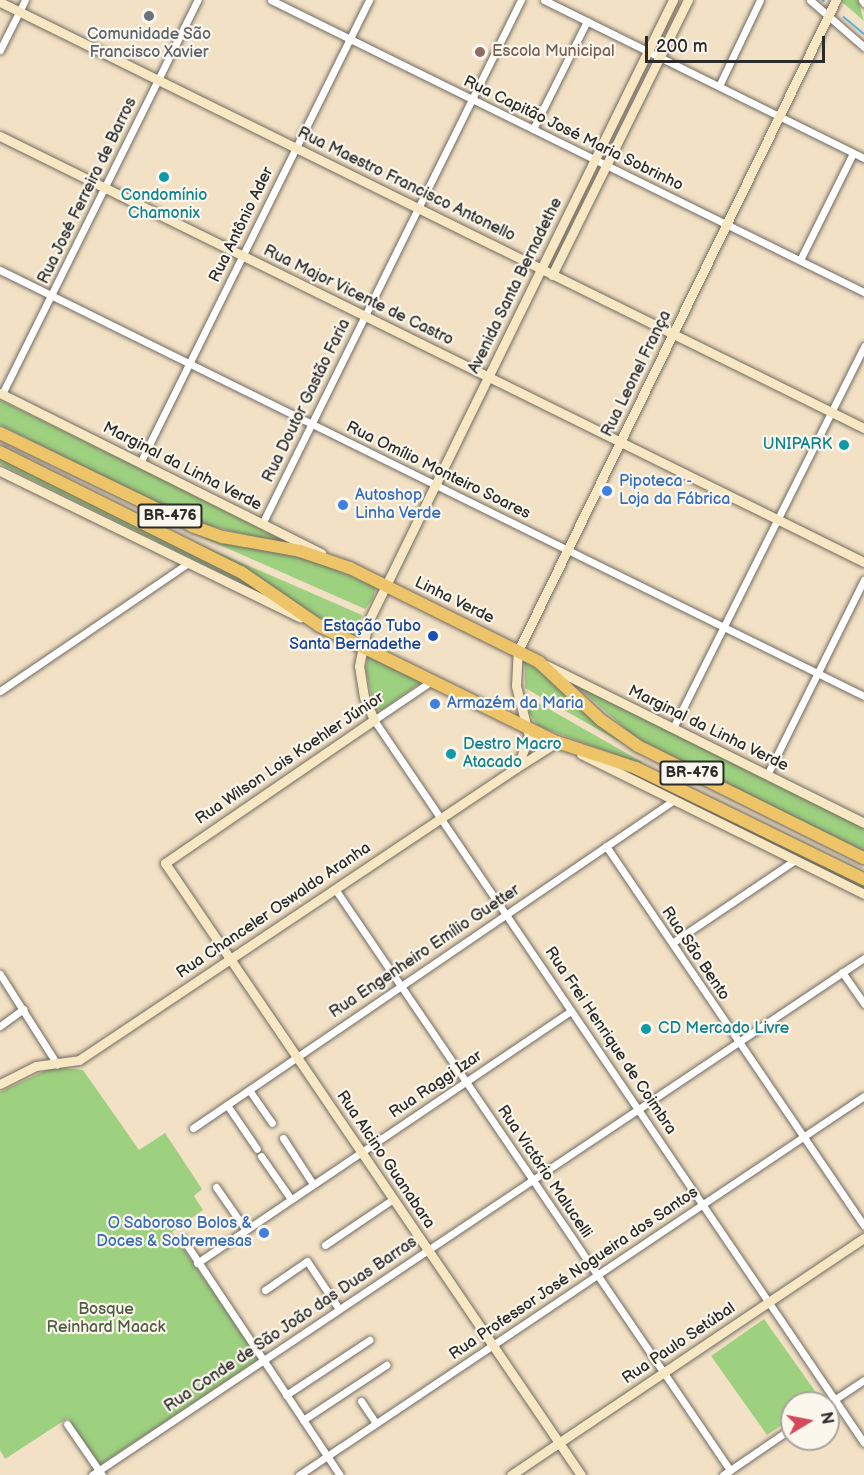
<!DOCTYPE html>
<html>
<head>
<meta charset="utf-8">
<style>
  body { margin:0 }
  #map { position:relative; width:864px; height:1475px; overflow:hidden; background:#f3e1c5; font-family:"Balsamiq Sans",sans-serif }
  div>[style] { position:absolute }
  .green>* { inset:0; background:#9dd07f }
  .stream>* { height:1.5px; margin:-0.75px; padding:0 0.75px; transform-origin:0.75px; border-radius:0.75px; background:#5db3d9 }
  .roads { filter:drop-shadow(0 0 2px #716b61) drop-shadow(0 0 2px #716b61) }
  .street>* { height:7px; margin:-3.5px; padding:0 3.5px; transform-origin:3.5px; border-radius:3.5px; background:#fff }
  .secondary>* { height:9px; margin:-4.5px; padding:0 4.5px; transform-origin:4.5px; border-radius:4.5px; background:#f8e7c3 }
  .highway>* { height:12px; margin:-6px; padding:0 6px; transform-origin:6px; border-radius:6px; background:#eec469 }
  .dots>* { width:16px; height:16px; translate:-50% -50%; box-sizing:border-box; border:3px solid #fbf7ec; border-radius:50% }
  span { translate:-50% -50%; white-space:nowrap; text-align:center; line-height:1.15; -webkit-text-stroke:4.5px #fbf7ec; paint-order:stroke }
  .shield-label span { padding:2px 4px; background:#fbf7ec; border:2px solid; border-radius:4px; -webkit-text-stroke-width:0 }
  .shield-label { font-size:15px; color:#2b2b2b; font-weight:700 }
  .worship-label { font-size:16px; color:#5b616d }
  .education-label { font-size:16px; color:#785e54 }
  .left { translate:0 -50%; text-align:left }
  .street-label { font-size:16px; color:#2b2b2b }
  .culture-label { font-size:16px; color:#0d838f }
  .right { translate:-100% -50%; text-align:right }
  .shop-label { font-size:16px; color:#366cbe }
  .transit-label { font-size:16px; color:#164399 }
  .park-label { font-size:16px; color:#4d5d44 }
  .north { position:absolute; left:780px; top:1391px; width:60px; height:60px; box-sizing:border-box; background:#fbf7ec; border:2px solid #a8a59f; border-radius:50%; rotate:80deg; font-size:16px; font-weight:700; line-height:24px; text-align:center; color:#2b2b2b }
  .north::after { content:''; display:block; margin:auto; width:21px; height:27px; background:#d1495b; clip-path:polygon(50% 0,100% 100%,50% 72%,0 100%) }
  .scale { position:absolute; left:645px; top:36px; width:180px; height:27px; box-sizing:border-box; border:3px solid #2b2b2b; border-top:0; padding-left:8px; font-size:18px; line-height:21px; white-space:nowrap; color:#2b2b2b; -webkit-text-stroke:4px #fbf7ec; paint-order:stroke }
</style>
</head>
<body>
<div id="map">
  <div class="green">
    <div style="clip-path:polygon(842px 0,858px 0,864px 21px,842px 2px)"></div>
    <div style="clip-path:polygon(0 400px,163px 480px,294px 546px,198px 523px,0 425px)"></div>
    <div style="clip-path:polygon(0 458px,237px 575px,268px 596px,0 464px)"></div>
    <div style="clip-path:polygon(188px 531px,315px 561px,376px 587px,373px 599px,365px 609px)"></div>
    <div style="clip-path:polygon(185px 538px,362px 615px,355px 636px,302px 608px,245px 569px)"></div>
    <div style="clip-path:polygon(368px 655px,419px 680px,420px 683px,382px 710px,375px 710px,366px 671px)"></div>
    <div style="clip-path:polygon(525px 662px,549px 677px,645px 756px,525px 688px)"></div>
    <div style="clip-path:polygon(572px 682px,864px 827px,864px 853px,636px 738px)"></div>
    <div style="clip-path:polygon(526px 696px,642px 762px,641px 764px,538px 726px,529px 713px)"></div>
    <div style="clip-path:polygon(605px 761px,864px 884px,864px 891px)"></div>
    <div style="clip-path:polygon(53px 1067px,83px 1070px,139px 1150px,165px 1133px,202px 1189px,194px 1196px,203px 1210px,172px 1232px,259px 1359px,100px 1465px,68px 1418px,5px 1459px,0 1450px,0 1092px)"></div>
    <div style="clip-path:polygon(764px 1319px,820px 1398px,813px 1403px,792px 1403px,792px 1418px,767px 1435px,711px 1356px)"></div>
  </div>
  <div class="stream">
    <div style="left:822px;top:0;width:2px;rotate:27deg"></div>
    <div style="left:844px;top:17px;width:26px;rotate:40deg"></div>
  </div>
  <div class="roads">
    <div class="street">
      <div style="left:271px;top:0;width:661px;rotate:26.22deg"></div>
      <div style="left:544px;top:0;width:357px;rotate:26.3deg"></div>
      <div style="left:810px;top:0;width:72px;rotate:41deg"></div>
      <div style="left:862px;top:0;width:4px;rotate:56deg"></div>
      <div style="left:0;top:50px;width:56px;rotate:-63.4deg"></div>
      <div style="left:719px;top:86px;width:95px;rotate:-64.5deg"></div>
      <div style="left:533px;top:129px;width:121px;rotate:-63.4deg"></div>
      <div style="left:800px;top:260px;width:119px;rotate:-63.6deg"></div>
      <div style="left:0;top:270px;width:963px;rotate:26.25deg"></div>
      <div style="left:2px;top:394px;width:440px;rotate:-63.6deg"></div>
      <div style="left:140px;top:463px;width:517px;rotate:-63.68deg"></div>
      <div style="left:262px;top:524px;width:585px;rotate:-63.7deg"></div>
      <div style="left:433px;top:680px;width:71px;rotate:145.9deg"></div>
      <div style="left:374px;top:720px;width:873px;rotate:55.87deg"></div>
      <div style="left:0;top:691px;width:226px;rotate:-34.2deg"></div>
      <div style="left:673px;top:728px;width:427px;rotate:-63.4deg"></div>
      <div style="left:767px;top:775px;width:218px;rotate:-63.6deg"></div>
      <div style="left:606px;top:846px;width:459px;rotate:55.8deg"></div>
      <div style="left:335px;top:889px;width:703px;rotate:55.79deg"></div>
      <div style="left:672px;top:943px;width:148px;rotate:-34deg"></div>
      <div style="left:842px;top:972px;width:39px;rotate:55deg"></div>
      <div style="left:0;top:974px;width:107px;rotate:57.7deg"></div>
      <div style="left:0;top:1026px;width:29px;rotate:-36deg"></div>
      <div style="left:249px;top:1090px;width:40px;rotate:55.1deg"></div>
      <div style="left:227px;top:1105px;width:53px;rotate:55.7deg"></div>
      <div style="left:193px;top:1128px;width:582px;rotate:-34.29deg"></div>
      <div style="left:283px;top:1138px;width:55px;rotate:56.9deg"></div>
      <div style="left:261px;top:1156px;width:52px;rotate:55.1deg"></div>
      <div style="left:216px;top:1187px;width:52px;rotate:55.1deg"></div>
      <div style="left:183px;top:1239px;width:283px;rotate:56.4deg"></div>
      <div style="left:325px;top:1245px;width:82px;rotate:-34.1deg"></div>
      <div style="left:197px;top:1263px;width:451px;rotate:-34deg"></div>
      <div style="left:265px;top:1290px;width:51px;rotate:-34.6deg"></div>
      <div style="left:307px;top:1261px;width:58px;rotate:56.3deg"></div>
      <div style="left:286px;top:1395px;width:100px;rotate:-33.5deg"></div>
      <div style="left:361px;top:1401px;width:27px;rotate:56deg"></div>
      <div style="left:828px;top:1404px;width:43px;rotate:-33.7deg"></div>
      <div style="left:303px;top:1420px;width:100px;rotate:-33.5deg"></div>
      <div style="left:67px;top:1424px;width:62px;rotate:55.5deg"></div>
      <div style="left:92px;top:1475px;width:929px;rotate:-33.81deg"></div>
      <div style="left:299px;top:1475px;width:680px;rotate:-33.85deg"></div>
      <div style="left:723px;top:1475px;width:83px;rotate:-34.3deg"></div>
    </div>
    <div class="secondary">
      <div style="left:0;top:2px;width:963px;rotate:26.25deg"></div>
      <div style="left:0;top:136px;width:963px;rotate:26.25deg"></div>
      <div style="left:552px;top:275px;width:307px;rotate:-63.7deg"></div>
      <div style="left:0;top:393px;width:359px;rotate:26.5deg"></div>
      <div style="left:0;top:471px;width:334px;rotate:26deg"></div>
      <div style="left:546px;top:665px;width:355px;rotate:26.4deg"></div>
      <div style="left:581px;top:754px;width:316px;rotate:26.3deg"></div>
      <div style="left:518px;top:765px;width:31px;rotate:-69deg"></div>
      <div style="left:529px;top:736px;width:52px;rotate:-104.6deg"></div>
      <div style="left:516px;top:686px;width:35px;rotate:-87deg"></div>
      <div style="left:518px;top:651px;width:725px;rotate:-63.97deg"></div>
      <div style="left:0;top:1084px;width:40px;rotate:-26.6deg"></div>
      <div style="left:36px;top:1066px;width:43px;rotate:-7.9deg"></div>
      <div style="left:79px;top:1060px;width:526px;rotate:-33.75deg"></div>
      <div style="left:516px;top:768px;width:49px;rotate:-32.4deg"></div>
      <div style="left:557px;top:742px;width:4px;rotate:27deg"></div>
      <div style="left:511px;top:1475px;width:425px;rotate:-33.9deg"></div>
      <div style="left:581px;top:1475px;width:740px;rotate:-124.21deg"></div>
      <div style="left:165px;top:863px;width:253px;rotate:-34.4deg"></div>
      <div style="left:374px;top:720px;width:25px;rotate:-113deg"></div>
      <div style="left:364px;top:697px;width:31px;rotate:-99deg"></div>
      <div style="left:359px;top:666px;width:45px;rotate:-78.4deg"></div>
      <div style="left:368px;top:622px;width:693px;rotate:-63.88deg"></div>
    </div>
    <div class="highway">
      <div style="left:0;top:433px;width:213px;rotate:25.8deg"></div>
      <div style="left:192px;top:526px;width:33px;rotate:20deg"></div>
      <div style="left:223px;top:537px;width:78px;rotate:10.3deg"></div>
      <div style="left:300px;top:551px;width:53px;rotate:18.8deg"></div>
      <div style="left:350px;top:568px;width:211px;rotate:26.4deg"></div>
      <div style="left:539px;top:662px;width:85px;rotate:43.1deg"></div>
      <div style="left:601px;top:720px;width:45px;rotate:35.1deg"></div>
      <div style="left:638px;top:746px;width:252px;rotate:26.4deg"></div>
      <div style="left:0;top:452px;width:269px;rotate:26.5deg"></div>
      <div style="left:241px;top:572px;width:93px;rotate:34.5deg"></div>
      <div style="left:318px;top:625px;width:266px;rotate:26.1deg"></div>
      <div style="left:557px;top:742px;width:83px;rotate:18.2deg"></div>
      <div style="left:636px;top:768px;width:254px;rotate:26deg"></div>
    </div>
  </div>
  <div class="dots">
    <div style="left:149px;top:16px;background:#6b7280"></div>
    <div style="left:480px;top:52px;background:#8d6e63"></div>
    <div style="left:164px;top:177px;background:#0f9aa8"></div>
    <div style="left:844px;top:445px;background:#0f9aa8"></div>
    <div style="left:607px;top:491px;background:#3f7fe0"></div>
    <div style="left:343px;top:505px;background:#3f7fe0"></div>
    <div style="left:433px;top:636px;background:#1a4fb4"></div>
    <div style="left:435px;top:704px;background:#3f7fe0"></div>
    <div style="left:451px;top:754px;background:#0f9aa8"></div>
    <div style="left:646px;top:1029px;background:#0f9aa8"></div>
    <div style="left:264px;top:1233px;background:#3f7fe0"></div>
  </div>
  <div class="shield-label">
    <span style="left:170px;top:516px">BR-476</span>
    <span style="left:692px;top:773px">BR-476</span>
  </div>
  <div class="worship-label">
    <span style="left:149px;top:44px">Comunidade São<br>Francisco Xavier</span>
  </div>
  <div class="education-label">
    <span class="left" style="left:492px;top:52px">Escola Municipal</span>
  </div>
  <div class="street-label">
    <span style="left:573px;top:134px;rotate:26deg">Rua Capitão José Maria Sobrinho</span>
    <span style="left:406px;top:185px;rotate:26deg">Rua Maestro Francisco Antonello</span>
    <span style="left:88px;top:191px;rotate:-64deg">Rua José Ferreira de Barros</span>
    <span style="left:242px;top:225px;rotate:-64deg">Rua Antônio Ader</span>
    <span style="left:516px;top:286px;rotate:-64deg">Avenida Santa Bernadethe</span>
    <span style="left:358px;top:296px;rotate:26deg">Rua Major Vicente de Castro</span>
    <span style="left:637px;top:374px;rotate:-64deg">Rua Leonel França</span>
    <span style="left:307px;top:401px;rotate:-64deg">Rua Doutor Gastão Faria</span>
    <span style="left:182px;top:467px;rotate:27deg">Marginal da Linha Verde</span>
    <span style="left:438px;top:471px;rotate:26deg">Rua Omílio Monteiro Soares</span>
    <span style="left:454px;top:601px;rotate:26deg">Linha Verde</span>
    <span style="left:708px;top:729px;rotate:26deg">Marginal da Linha Verde</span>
    <span style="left:290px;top:759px;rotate:-34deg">Rua Wilson Lois Koehler Júnior</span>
    <span style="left:274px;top:911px;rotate:-34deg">Rua Chanceler Oswaldo Aranha</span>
    <span style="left:425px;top:952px;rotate:-34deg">Rua Engenheiro Emílio Guetter</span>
    <span style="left:695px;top:954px;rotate:56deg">Rua São Bento</span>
    <span style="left:610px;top:1041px;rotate:56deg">Rua Frei Henrique de Coimbra</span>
    <span style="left:436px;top:1085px;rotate:-34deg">Rua Raggi Izar</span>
    <span style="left:385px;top:1160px;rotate:56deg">Rua Alcino Guanabara</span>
    <span style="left:544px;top:1172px;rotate:56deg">Rua Victório Malucelli</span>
    <span style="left:574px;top:1274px;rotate:-34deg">Rua Professor José Nogueira dos Santos</span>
    <span style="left:291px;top:1325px;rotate:-34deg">Rua Conde de São João das Duas Barras</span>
    <span style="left:679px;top:1344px;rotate:-34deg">Rua Paulo Setúbal</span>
  </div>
  <div class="culture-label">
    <span style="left:164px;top:205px">Condomínio<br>Chamonix</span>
    <span class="right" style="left:832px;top:445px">UNIPARK</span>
    <span class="left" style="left:463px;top:754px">Destro Macro<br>Atacado</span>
    <span class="left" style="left:658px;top:1029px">CD Mercado Livre</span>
  </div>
  <div class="shop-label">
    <span class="left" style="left:619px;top:491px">Pipoteca -<br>Loja da Fábrica</span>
    <span class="left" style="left:355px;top:505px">Autoshop<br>Linha Verde</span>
    <span class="left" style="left:447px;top:704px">Armazém da Maria</span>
    <span class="right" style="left:252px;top:1233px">O Saboroso Bolos &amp;<br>Doces &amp; Sobremesas</span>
  </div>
  <div class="transit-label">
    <span class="right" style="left:421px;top:636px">Estação Tubo<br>Santa Bernadethe</span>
  </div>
  <div class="park-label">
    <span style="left:106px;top:1319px">Bosque<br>Reinhard Maack</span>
  </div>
  <div class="north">N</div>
  <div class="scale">200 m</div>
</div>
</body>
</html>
